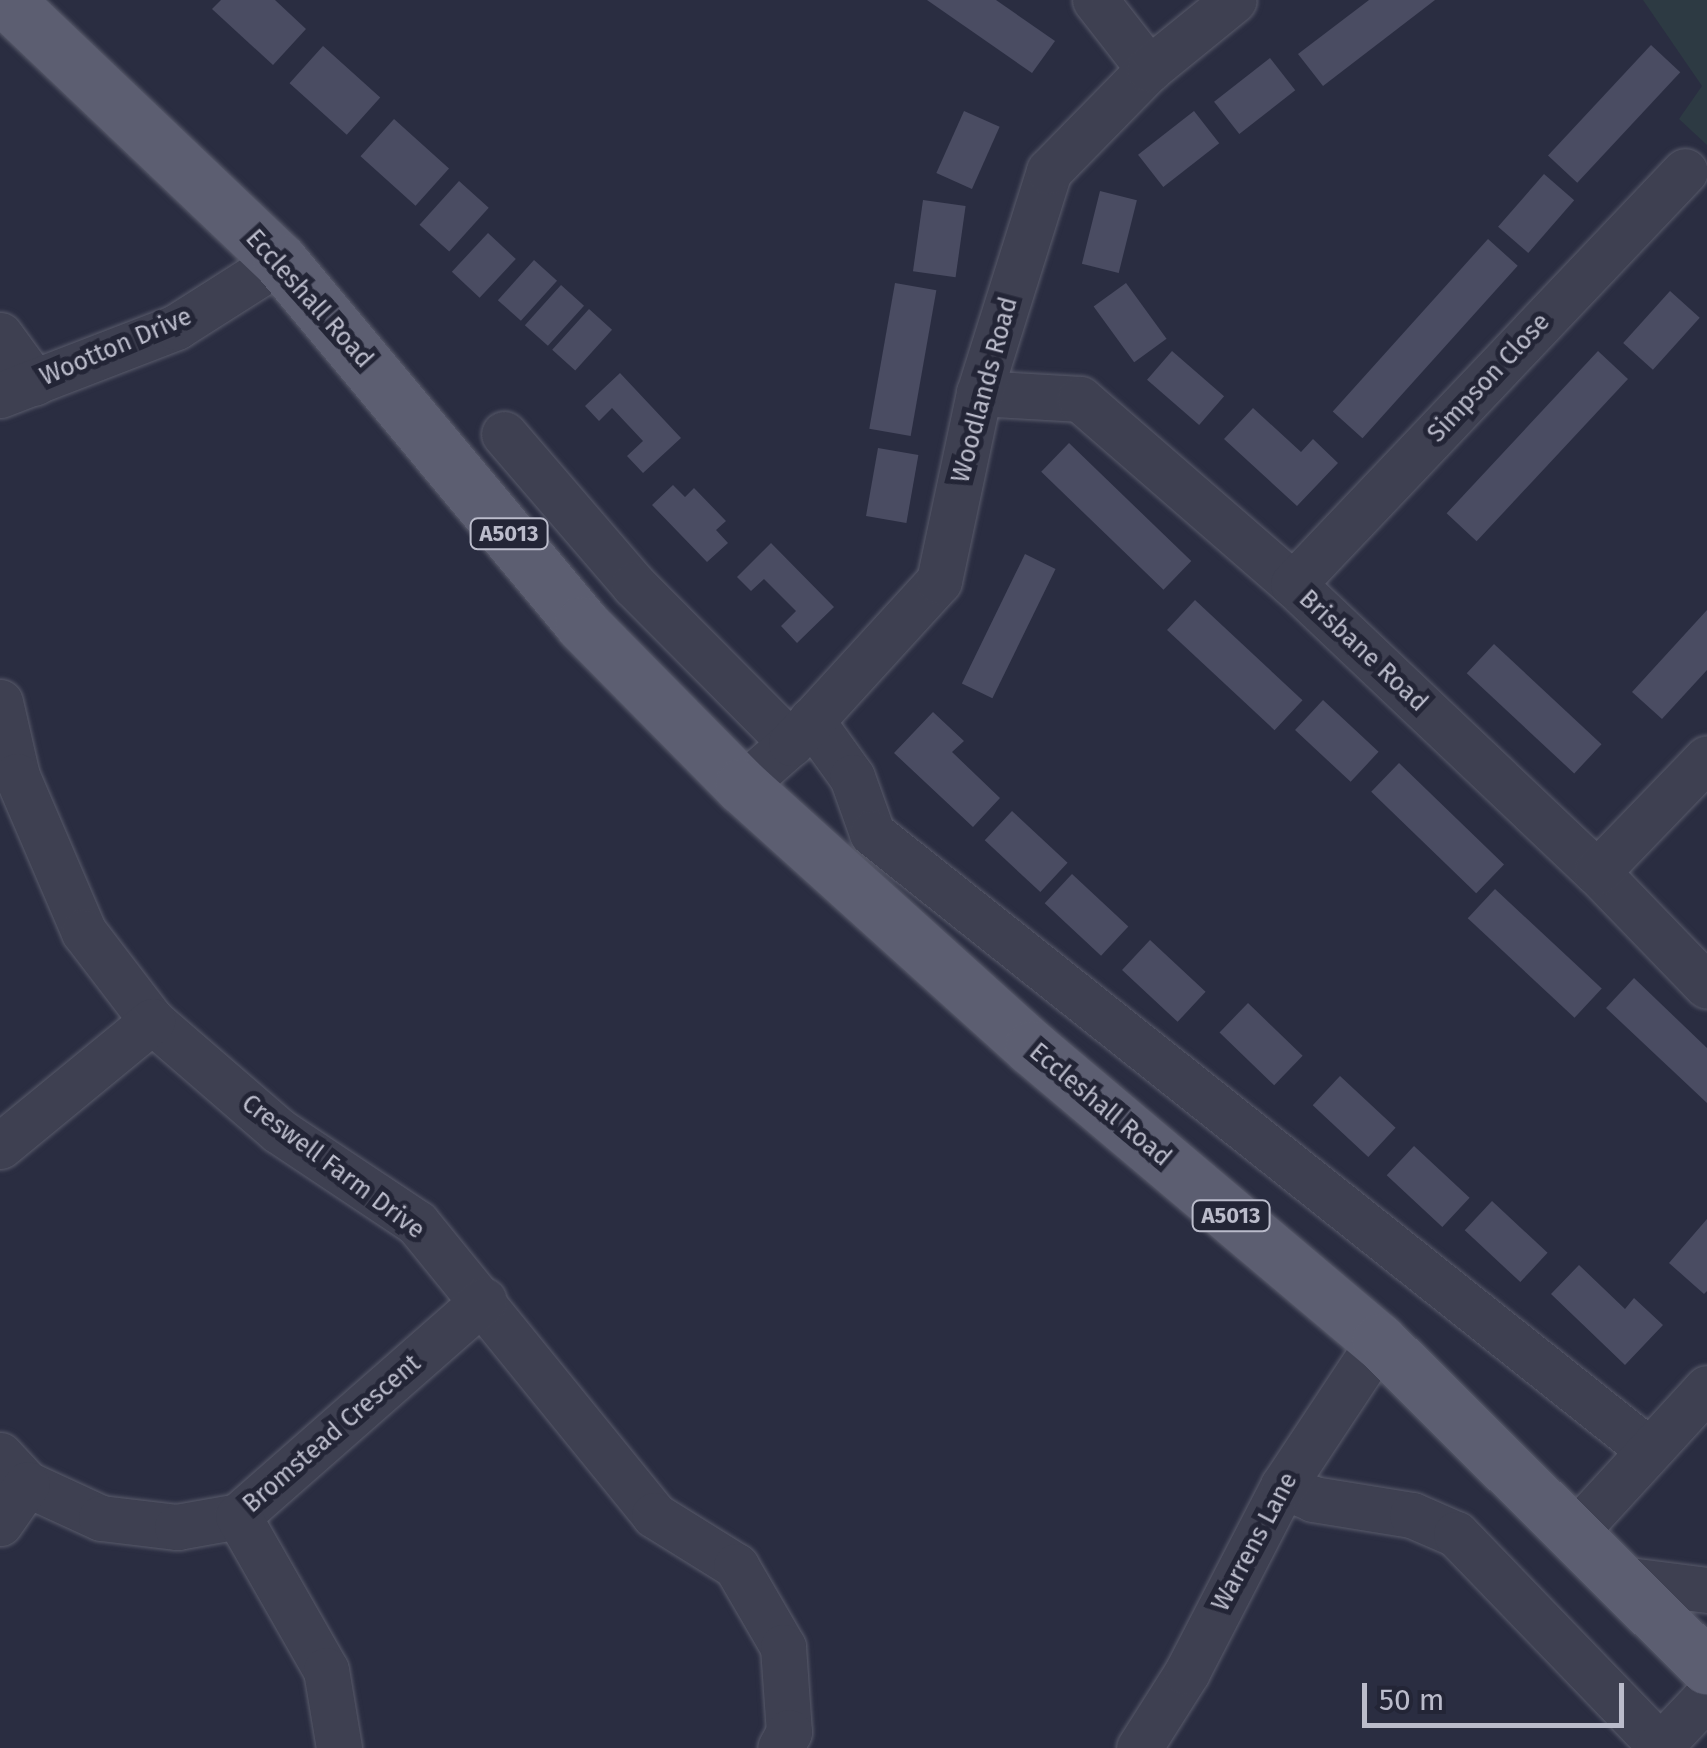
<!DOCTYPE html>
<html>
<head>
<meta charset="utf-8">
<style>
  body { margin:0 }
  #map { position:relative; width:1707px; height:1748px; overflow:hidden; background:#2a2d41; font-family:"Fira Sans",sans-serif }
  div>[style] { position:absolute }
  .green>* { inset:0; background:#2d3a43 }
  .building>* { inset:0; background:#4a4c62; transform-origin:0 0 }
  .roads { filter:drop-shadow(0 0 2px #595b6b) drop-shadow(0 0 2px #595b6b) }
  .minor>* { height:45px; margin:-22.5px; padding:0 22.5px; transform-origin:22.5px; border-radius:22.5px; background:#3e4051 }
  .major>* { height:55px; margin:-27.5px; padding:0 27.5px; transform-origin:27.5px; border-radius:27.5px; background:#5c5e71 }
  span { translate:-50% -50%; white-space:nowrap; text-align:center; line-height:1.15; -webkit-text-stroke:10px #232536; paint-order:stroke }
  .shield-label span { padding:2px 8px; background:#232536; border:2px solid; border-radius:8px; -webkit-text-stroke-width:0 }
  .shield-label { font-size:22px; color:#bbbccb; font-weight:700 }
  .street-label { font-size:25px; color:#bbbccb }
  .scale { position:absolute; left:1362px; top:1683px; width:262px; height:45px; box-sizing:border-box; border:5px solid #bbbccb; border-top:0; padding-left:12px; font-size:30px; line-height:35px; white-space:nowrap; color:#bbbccb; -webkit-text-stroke:8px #232536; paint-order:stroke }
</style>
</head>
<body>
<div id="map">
  <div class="green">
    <div style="clip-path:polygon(1643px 0,1707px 0,1707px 145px,1679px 119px,1702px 86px)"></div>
  </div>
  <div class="building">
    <div style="clip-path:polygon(221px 0,275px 0,306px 29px,273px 65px,212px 9px)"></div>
    <div style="clip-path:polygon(927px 0,996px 0,1055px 41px,1032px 73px)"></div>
    <div style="clip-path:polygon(1369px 0,1435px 0,1323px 86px,1298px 54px)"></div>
    <div style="left:1651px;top:45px;width:40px;height:151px;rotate:43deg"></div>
    <div style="left:323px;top:46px;width:77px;height:50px;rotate:42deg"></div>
    <div style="left:1270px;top:58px;width:41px;height:71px;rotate:52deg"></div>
    <div style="left:964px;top:111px;width:39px;height:68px;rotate:24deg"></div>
    <div style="left:1194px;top:111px;width:41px;height:71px;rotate:52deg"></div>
    <div style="left:394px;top:119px;width:74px;height:50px;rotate:42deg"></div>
    <div style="left:1544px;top:174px;width:40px;height:70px;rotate:41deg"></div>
    <div style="left:459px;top:181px;width:40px;height:59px;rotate:42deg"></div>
    <div style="left:1100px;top:191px;width:38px;height:75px;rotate:14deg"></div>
    <div style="left:923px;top:200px;width:43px;height:72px;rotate:8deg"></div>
    <div style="left:488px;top:233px;width:38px;height:53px;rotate:43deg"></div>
    <div style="left:1488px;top:239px;width:40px;height:232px;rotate:42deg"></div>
    <div style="left:534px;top:260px;width:31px;height:54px;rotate:42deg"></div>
    <div style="left:895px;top:283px;width:42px;height:148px;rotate:10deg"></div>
    <div style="left:1126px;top:283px;width:69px;height:40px;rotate:54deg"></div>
    <div style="left:561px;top:285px;width:31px;height:54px;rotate:42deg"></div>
    <div style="left:1670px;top:291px;width:40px;height:70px;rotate:42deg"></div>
    <div style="left:589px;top:309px;width:31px;height:55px;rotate:42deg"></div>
    <div style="left:1172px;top:351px;width:69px;height:38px;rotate:41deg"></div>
    <div style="left:1598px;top:351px;width:41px;height:222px;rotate:43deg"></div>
    <div style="clip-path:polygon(620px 373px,681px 438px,643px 473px,627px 456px,643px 441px,612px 408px,599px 421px,585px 406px)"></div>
    <div style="clip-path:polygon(1253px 408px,1301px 452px,1313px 439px,1338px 463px,1297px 506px,1224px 439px)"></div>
    <div style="left:1069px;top:443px;width:170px;height:40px;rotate:44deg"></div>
    <div style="left:878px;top:448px;width:41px;height:69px;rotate:10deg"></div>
    <div style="clip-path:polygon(673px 485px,685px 497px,694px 488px,726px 521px,716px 530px,728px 543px,707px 562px,652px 505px)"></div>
    <div style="clip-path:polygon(771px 543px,834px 607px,797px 643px,781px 626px,796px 611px,764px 579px,751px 591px,737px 577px)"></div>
    <div style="left:1025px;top:554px;width:34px;height:144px;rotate:26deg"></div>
    <div style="left:1195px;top:600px;width:147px;height:41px;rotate:43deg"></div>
    <div style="clip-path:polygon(1707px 610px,1707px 670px,1662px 719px,1632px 692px)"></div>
    <div style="left:1494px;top:644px;width:147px;height:40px;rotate:43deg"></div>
    <div style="left:1323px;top:700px;width:76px;height:41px;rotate:43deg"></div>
    <div style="clip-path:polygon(933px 712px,964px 741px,952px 752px,1000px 798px,973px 827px,894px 753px)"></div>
    <div style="left:1399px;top:763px;width:146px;height:40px;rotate:44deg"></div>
    <div style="left:1012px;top:811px;width:76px;height:40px;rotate:43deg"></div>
    <div style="left:1072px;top:874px;width:77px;height:40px;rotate:43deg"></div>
    <div style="left:1495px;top:889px;width:146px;height:40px;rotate:43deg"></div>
    <div style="left:1150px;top:940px;width:76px;height:41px;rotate:43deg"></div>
    <div style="clip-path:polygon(1634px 978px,1707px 1048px,1707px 1103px,1606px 1008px)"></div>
    <div style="left:1248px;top:1003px;width:76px;height:41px;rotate:44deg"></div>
    <div style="left:1340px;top:1076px;width:76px;height:40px;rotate:43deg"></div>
    <div style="left:1414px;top:1146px;width:76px;height:40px;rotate:43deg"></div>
    <div style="left:1492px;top:1201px;width:76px;height:40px;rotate:43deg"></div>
    <div style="clip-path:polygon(1707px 1219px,1707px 1291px,1704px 1294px,1669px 1263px)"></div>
    <div style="clip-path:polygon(1579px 1265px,1625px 1309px,1634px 1298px,1663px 1325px,1625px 1365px,1551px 1294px)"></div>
  </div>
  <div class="roads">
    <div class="minor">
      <div style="left:1095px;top:0;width:88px;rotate:52deg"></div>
      <div style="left:0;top:335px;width:59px;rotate:53.9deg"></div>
      <div style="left:979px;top:393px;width:101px;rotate:3.4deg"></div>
      <div style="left:1080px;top:399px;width:282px;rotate:41deg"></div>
      <div style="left:1293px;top:584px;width:419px;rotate:43.5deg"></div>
      <div style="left:1597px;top:872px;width:158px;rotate:46deg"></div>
      <div style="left:0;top:395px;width:189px;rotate:-21.1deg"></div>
      <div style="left:176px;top:327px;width:123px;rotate:-32.4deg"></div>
      <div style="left:504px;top:434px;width:199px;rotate:49.3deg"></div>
      <div style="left:634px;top:585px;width:223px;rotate:45.2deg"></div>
      <div style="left:1293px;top:584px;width:569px;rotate:-46.49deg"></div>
      <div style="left:0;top:702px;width:76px;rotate:77.1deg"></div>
      <div style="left:17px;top:776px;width:170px;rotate:66.8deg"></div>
      <div style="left:84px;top:932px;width:112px;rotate:52.6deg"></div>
      <div style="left:152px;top:1021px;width:168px;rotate:40.9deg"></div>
      <div style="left:279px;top:1131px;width:166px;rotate:33.7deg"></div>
      <div style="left:417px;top:1223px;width:376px;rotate:50.9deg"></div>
      <div style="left:654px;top:1515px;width:97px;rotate:31.9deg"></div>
      <div style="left:736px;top:1566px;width:94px;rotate:59.9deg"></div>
      <div style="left:783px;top:1647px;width:85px;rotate:86deg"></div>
      <div style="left:789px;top:1732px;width:18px;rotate:119deg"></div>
      <div style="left:811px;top:720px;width:70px;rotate:54.3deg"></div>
      <div style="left:852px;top:777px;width:59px;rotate:70.3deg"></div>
      <div style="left:872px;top:833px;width:992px;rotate:38.45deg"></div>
      <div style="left:742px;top:786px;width:65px;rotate:-41.3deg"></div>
      <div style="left:791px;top:743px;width:219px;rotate:-47.6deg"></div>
      <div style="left:939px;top:581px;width:192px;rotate:-78deg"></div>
      <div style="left:979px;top:393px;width:233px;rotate:-72.5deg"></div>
      <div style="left:1049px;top:171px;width:143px;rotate:-45.6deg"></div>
      <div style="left:1149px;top:69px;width:109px;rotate:-39.1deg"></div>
      <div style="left:1597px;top:872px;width:158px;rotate:-46deg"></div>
      <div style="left:0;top:1146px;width:197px;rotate:-39.4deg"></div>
      <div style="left:0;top:1455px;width:40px;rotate:47deg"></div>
      <div style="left:27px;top:1484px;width:81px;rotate:24.7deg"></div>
      <div style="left:101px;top:1518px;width:77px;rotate:6.8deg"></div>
      <div style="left:177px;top:1527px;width:62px;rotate:-10.2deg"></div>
      <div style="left:238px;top:1516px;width:327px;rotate:-41.3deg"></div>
      <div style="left:1283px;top:1486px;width:33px;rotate:23deg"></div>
      <div style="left:1313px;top:1499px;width:100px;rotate:9.2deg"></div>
      <div style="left:1412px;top:1515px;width:48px;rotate:23.4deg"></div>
      <div style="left:1456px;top:1534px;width:293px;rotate:46deg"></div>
      <div style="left:238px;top:1516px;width:177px;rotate:60.3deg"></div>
      <div style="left:326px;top:1670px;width:79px;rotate:80.5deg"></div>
      <div style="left:0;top:1523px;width:47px;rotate:-55.3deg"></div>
      <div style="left:1575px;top:1532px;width:195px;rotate:-47.5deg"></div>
      <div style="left:1621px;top:1579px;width:87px;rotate:7.3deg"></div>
      <div style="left:1139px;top:1748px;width:90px;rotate:-57.7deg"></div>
      <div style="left:1187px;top:1672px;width:209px;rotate:-62.7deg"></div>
      <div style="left:1283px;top:1486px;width:174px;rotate:-56.5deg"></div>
      <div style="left:1658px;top:1748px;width:71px;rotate:-46.7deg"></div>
    </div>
    <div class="major">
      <div style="left:6px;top:0;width:378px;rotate:43.6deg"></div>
      <div style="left:280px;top:261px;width:472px;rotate:50.2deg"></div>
      <div style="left:582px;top:624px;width:228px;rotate:45.4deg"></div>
      <div style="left:742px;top:786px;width:391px;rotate:42.1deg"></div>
      <div style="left:1032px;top:1048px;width:454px;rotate:40.2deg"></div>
      <div style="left:1379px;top:1341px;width:462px;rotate:44.8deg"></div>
    </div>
  </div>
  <div class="shield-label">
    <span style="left:509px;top:534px">A5013</span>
    <span style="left:1231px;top:1216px">A5013</span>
  </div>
  <div class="street-label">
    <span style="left:309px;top:299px;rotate:48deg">Eccleshall Road</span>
    <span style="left:116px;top:347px;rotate:-23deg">Wootton Drive</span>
    <span style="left:1489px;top:378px;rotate:-47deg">Simpson Close</span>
    <span style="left:985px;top:390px;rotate:-75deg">Woodlands Road</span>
    <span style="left:1363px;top:651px;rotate:43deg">Brisbane Road</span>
    <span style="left:1100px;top:1105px;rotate:40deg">Eccleshall Road</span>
    <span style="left:333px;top:1167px;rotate:37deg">Creswell Farm Drive</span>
    <span style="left:332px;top:1434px;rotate:-41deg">Bromstead Crescent</span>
    <span style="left:1255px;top:1542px;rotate:-62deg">Warrens Lane</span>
  </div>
  <div class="scale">50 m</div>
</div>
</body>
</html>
